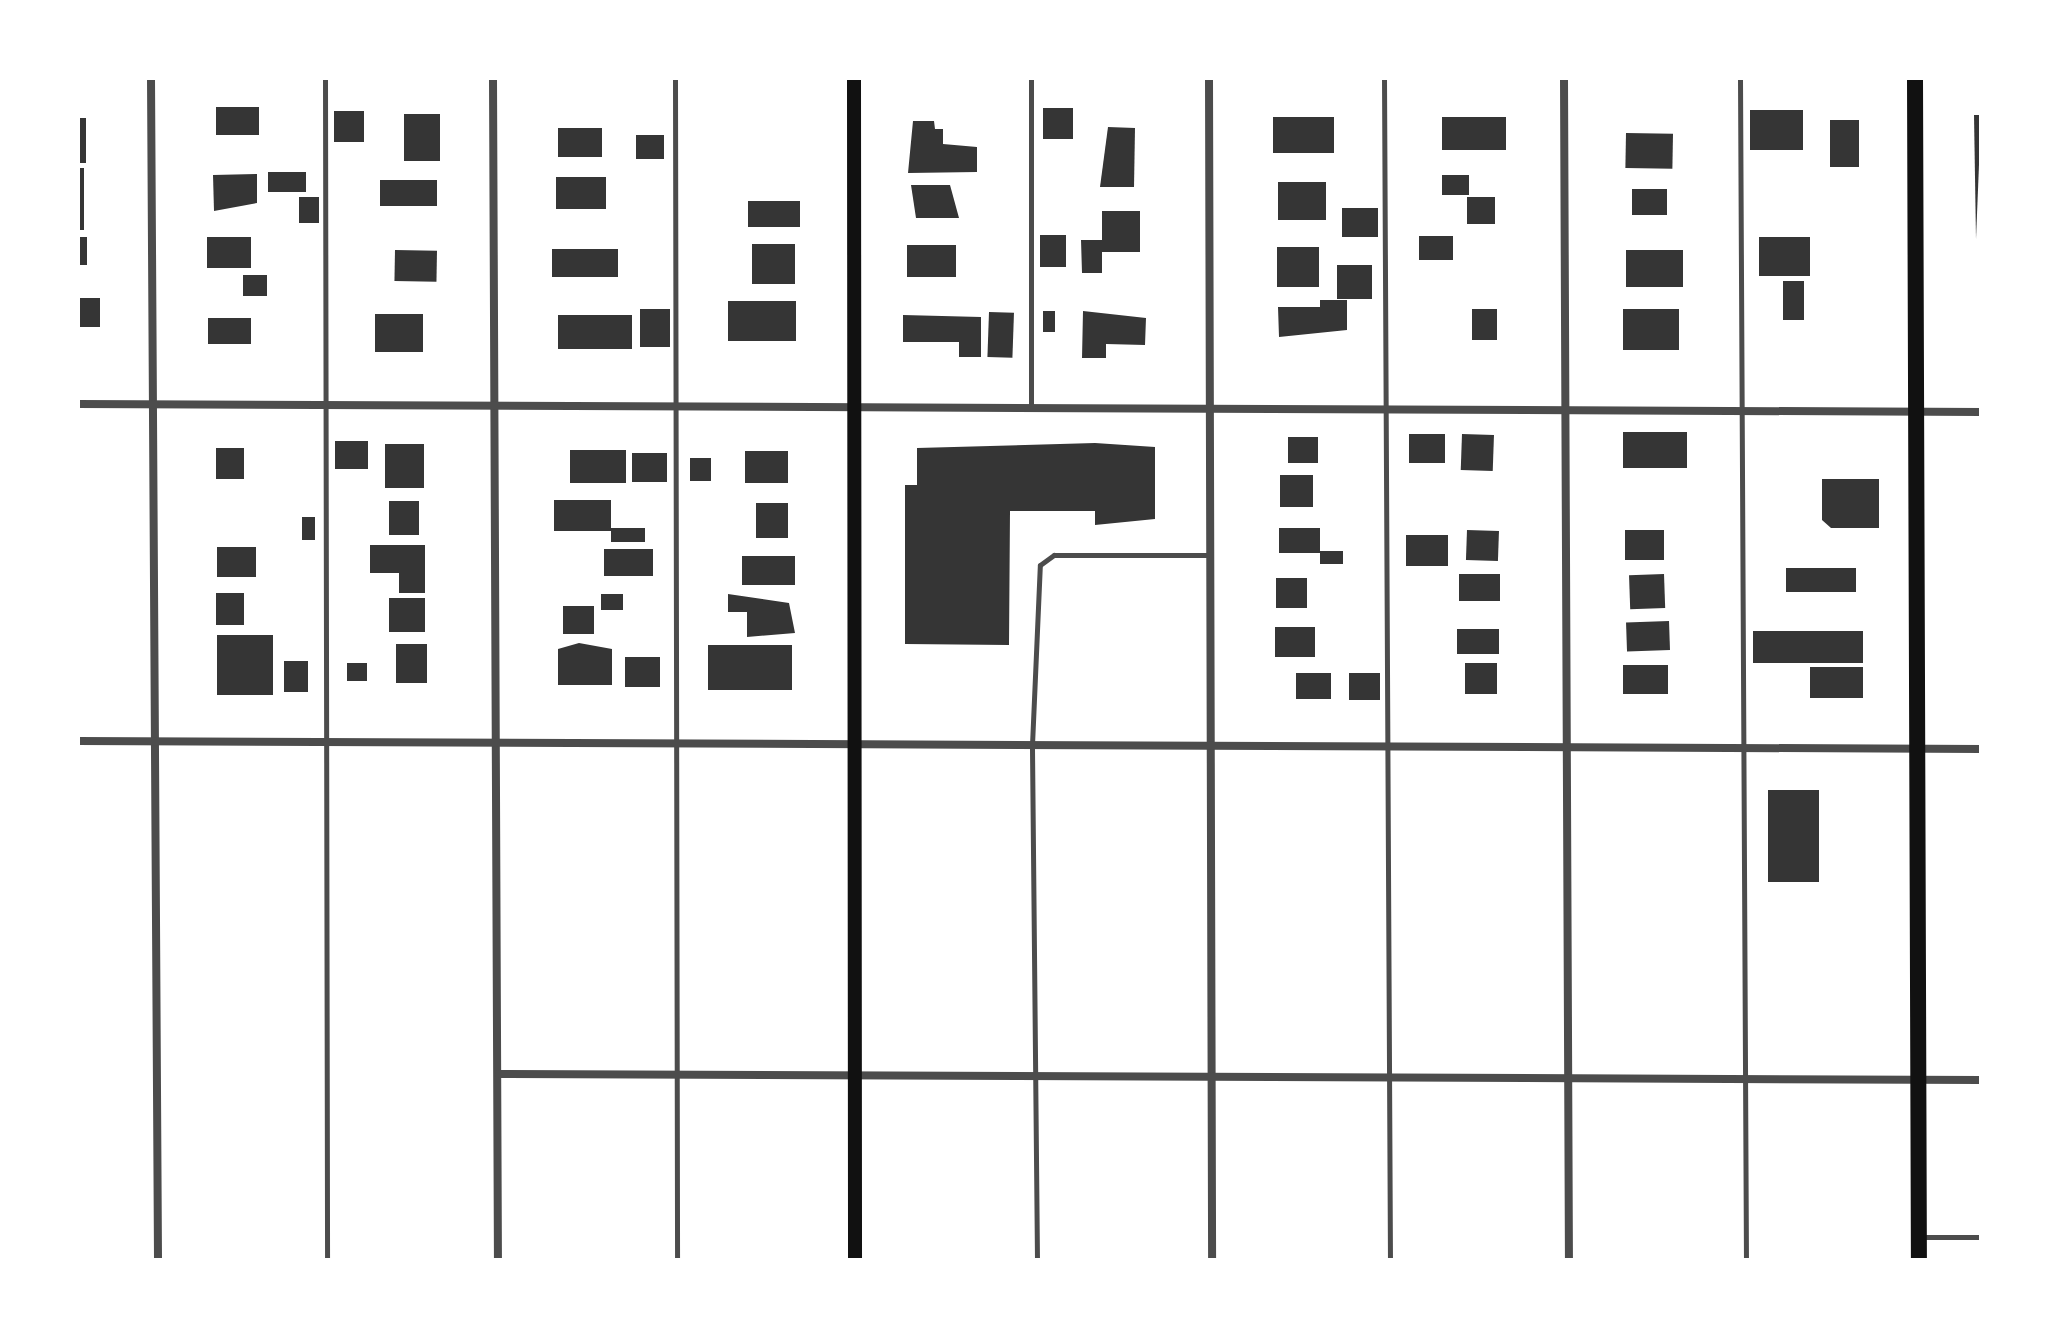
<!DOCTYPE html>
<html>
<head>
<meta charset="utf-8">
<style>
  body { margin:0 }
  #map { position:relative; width:2059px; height:1338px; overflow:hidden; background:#fff; font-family:"Work Sans",sans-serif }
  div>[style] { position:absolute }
  .building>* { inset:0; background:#353535; transform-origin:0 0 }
  .service>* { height:5px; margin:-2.5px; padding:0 2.5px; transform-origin:2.5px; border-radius:2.5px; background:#4c4c4c }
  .minor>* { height:8px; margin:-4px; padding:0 4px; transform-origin:4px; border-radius:4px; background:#4c4c4c }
  .secondary>* { height:14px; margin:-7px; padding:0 7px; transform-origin:7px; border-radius:7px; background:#111 }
  .trunk>* { height:16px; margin:-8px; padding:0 8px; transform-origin:8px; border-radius:8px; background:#111 }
  span { translate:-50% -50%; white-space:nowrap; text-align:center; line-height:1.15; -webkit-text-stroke:6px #fff; paint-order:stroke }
  .frame { position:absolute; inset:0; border:80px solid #fff; pointer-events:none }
</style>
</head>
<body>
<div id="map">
  <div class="building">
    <div style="left:259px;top:107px;width:28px;height:43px;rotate:90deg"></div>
    <div style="left:1043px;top:108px;width:30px;height:31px"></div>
    <div style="left:1750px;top:110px;width:53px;height:40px"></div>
    <div style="left:334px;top:111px;width:30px;height:31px"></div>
    <div style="left:404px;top:114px;width:36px;height:47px"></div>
    <div style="clip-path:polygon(1974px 115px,1981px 115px,1976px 239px)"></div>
    <div style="left:1273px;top:117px;width:61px;height:36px"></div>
    <div style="left:1442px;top:117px;width:64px;height:33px"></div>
    <div style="left:78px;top:118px;width:8px;height:45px"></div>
    <div style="left:1830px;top:120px;width:29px;height:47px"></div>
    <div style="clip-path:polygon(913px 121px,934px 121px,935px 129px,943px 129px,943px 144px,977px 147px,977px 172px,908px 173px)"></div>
    <div style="clip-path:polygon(1108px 127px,1135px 128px,1134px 187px,1100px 187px)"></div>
    <div style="left:558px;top:128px;width:44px;height:29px"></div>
    <div style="left:1626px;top:133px;width:47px;height:35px;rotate:1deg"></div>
    <div style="left:636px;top:135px;width:28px;height:24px"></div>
    <div style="left:78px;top:168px;width:6px;height:62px"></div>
    <div style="left:268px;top:172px;width:38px;height:20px"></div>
    <div style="clip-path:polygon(257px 174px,257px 203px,214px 211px,213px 175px)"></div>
    <div style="left:1442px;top:175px;width:27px;height:20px"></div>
    <div style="left:606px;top:177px;width:32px;height:50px;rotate:90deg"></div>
    <div style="left:437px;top:180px;width:26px;height:57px;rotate:90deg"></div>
    <div style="left:1278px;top:182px;width:48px;height:38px"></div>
    <div style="clip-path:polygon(911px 185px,950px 185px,959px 218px,916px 218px)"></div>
    <div style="left:1632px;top:189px;width:35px;height:26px"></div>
    <div style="left:299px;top:197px;width:20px;height:26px"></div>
    <div style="left:1467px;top:197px;width:28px;height:27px"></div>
    <div style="left:748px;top:201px;width:52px;height:26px"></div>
    <div style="left:1342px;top:208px;width:36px;height:29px"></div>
    <div style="clip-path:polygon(1102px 211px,1140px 211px,1140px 252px,1102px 252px,1102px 273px,1082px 273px,1081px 240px,1102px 240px)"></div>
    <div style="left:1040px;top:235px;width:26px;height:32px"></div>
    <div style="left:1419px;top:236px;width:34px;height:24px"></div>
    <div style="left:78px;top:237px;width:9px;height:28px"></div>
    <div style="left:207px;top:237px;width:44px;height:31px"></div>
    <div style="left:1759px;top:237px;width:51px;height:39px"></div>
    <div style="left:752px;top:244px;width:43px;height:40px"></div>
    <div style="left:907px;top:245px;width:49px;height:32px"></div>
    <div style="left:1277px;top:247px;width:42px;height:40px"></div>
    <div style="left:552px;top:249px;width:66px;height:28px"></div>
    <div style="left:395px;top:250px;width:42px;height:31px;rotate:1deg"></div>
    <div style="left:1626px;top:250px;width:57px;height:37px"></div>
    <div style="left:1337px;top:265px;width:35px;height:34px"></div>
    <div style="left:243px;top:275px;width:24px;height:21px"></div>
    <div style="left:1783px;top:281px;width:21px;height:39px"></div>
    <div style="left:78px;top:298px;width:22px;height:29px"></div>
    <div style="clip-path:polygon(1320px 300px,1347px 300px,1347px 330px,1279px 337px,1278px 307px,1320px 307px)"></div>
    <div style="left:796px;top:301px;width:40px;height:68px;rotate:90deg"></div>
    <div style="left:640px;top:309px;width:30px;height:38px"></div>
    <div style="left:1472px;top:309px;width:25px;height:31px"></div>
    <div style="left:1623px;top:309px;width:56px;height:41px"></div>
    <div style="left:1043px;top:311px;width:12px;height:21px"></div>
    <div style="clip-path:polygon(1083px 311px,1146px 318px,1145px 345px,1106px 344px,1106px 358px,1082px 358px)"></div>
    <div style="left:989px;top:312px;width:25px;height:45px;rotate:2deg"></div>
    <div style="left:375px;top:314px;width:48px;height:38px"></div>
    <div style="left:558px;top:315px;width:74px;height:34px"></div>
    <div style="clip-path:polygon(903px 315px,981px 317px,981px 357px,959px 357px,959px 342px,903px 342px)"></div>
    <div style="left:208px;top:318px;width:43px;height:26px"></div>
    <div style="left:1623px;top:432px;width:64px;height:36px"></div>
    <div style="left:1409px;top:434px;width:36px;height:29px"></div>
    <div style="left:1462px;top:434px;width:32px;height:36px;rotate:2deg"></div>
    <div style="left:1288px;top:437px;width:30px;height:26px"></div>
    <div style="left:368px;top:441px;width:28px;height:33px;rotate:90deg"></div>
    <div style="clip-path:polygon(1095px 443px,1155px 447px,1155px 519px,1095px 525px,1095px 511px,1010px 511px,1009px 645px,905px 644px,905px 485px,917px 485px,917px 448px)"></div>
    <div style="left:424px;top:444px;width:44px;height:39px;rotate:90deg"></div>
    <div style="left:216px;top:448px;width:28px;height:31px"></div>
    <div style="left:570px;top:450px;width:56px;height:33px"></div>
    <div style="left:745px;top:451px;width:43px;height:32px"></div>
    <div style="left:632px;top:453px;width:35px;height:29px"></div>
    <div style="left:690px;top:458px;width:21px;height:23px"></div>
    <div style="left:1280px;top:475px;width:33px;height:32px"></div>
    <div style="clip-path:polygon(1822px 479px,1879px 479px,1879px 528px,1831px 528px,1822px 520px)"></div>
    <div style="clip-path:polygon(554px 500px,611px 500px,611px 528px,645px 528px,645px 542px,611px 542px,611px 531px,554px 531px)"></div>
    <div style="left:389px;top:501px;width:30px;height:34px"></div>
    <div style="left:756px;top:503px;width:32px;height:35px"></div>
    <div style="left:302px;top:517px;width:13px;height:23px"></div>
    <div style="left:1279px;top:528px;width:41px;height:25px"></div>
    <div style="left:1467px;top:530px;width:32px;height:30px;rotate:2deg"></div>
    <div style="left:1625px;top:530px;width:39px;height:30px"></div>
    <div style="left:1406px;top:535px;width:42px;height:31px"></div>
    <div style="clip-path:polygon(370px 545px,425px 545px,425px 593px,399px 593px,399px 573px,370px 573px)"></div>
    <div style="left:217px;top:547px;width:39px;height:30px"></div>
    <div style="left:653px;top:549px;width:27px;height:49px;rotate:90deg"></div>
    <div style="left:1320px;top:551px;width:23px;height:13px"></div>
    <div style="left:742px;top:556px;width:53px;height:29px"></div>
    <div style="left:1856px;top:568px;width:24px;height:70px;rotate:90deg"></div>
    <div style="left:1459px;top:574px;width:41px;height:27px"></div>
    <div style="left:1664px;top:574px;width:34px;height:35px;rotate:88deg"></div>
    <div style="left:1276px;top:578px;width:31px;height:30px"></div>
    <div style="left:216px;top:593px;width:28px;height:32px"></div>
    <div style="left:601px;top:594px;width:22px;height:16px"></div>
    <div style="clip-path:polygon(728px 594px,789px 603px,795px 633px,747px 637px,747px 612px,728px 612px)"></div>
    <div style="left:389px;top:598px;width:36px;height:34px"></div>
    <div style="left:563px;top:606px;width:31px;height:28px"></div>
    <div style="left:1669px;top:621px;width:29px;height:43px;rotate:88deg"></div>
    <div style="left:1275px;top:627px;width:40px;height:30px"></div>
    <div style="left:1457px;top:629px;width:42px;height:25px"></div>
    <div style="left:1753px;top:631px;width:110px;height:32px"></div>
    <div style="left:217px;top:635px;width:56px;height:60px"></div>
    <div style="clip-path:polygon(579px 643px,612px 649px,612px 685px,558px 685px,558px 649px)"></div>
    <div style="left:396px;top:644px;width:31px;height:39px"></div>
    <div style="left:708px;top:645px;width:84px;height:45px"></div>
    <div style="left:660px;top:657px;width:30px;height:35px;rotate:90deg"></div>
    <div style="left:308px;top:661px;width:31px;height:24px;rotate:90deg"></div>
    <div style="left:347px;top:663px;width:20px;height:18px"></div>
    <div style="left:1465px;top:663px;width:32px;height:31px"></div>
    <div style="left:1623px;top:665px;width:45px;height:29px"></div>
    <div style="left:1810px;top:667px;width:53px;height:31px"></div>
    <div style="left:1296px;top:673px;width:35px;height:26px"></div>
    <div style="left:1349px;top:673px;width:31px;height:27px"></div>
    <div style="left:1768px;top:790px;width:51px;height:92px"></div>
  </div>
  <div class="service">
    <div style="left:325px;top:78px;width:1182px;rotate:89.9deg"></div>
    <div style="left:675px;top:78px;width:1182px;rotate:89.9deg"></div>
    <div style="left:1031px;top:78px;width:330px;rotate:90deg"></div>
    <div style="left:1384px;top:78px;width:1182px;rotate:89.71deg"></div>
    <div style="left:1740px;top:78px;width:1182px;rotate:89.71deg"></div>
    <div style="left:1920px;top:1237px;width:61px"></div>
    <div style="left:1037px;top:1260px;width:515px;rotate:-90.56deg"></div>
    <div style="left:1032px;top:745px;width:180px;rotate:-87.5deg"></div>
    <div style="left:1040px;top:565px;width:17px;rotate:-36deg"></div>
    <div style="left:1054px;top:555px;width:156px"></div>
  </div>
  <div class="minor">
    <div style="left:151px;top:78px;width:1182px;rotate:89.66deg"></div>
    <div style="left:493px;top:78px;width:1182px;rotate:89.76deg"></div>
    <div style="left:1209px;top:78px;width:1182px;rotate:89.85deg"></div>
    <div style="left:1564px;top:78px;width:1182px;rotate:89.76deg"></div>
    <div style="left:78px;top:404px;width:1903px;rotate:0.24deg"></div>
    <div style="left:78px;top:741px;width:1903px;rotate:0.24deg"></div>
    <div style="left:499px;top:1074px;width:1482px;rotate:0.23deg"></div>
  </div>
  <div class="secondary">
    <div style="left:854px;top:78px;width:1182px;rotate:89.95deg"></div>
  </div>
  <div class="trunk">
    <div style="left:1915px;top:78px;width:1182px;rotate:89.81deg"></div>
  </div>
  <div class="frame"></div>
</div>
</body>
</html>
